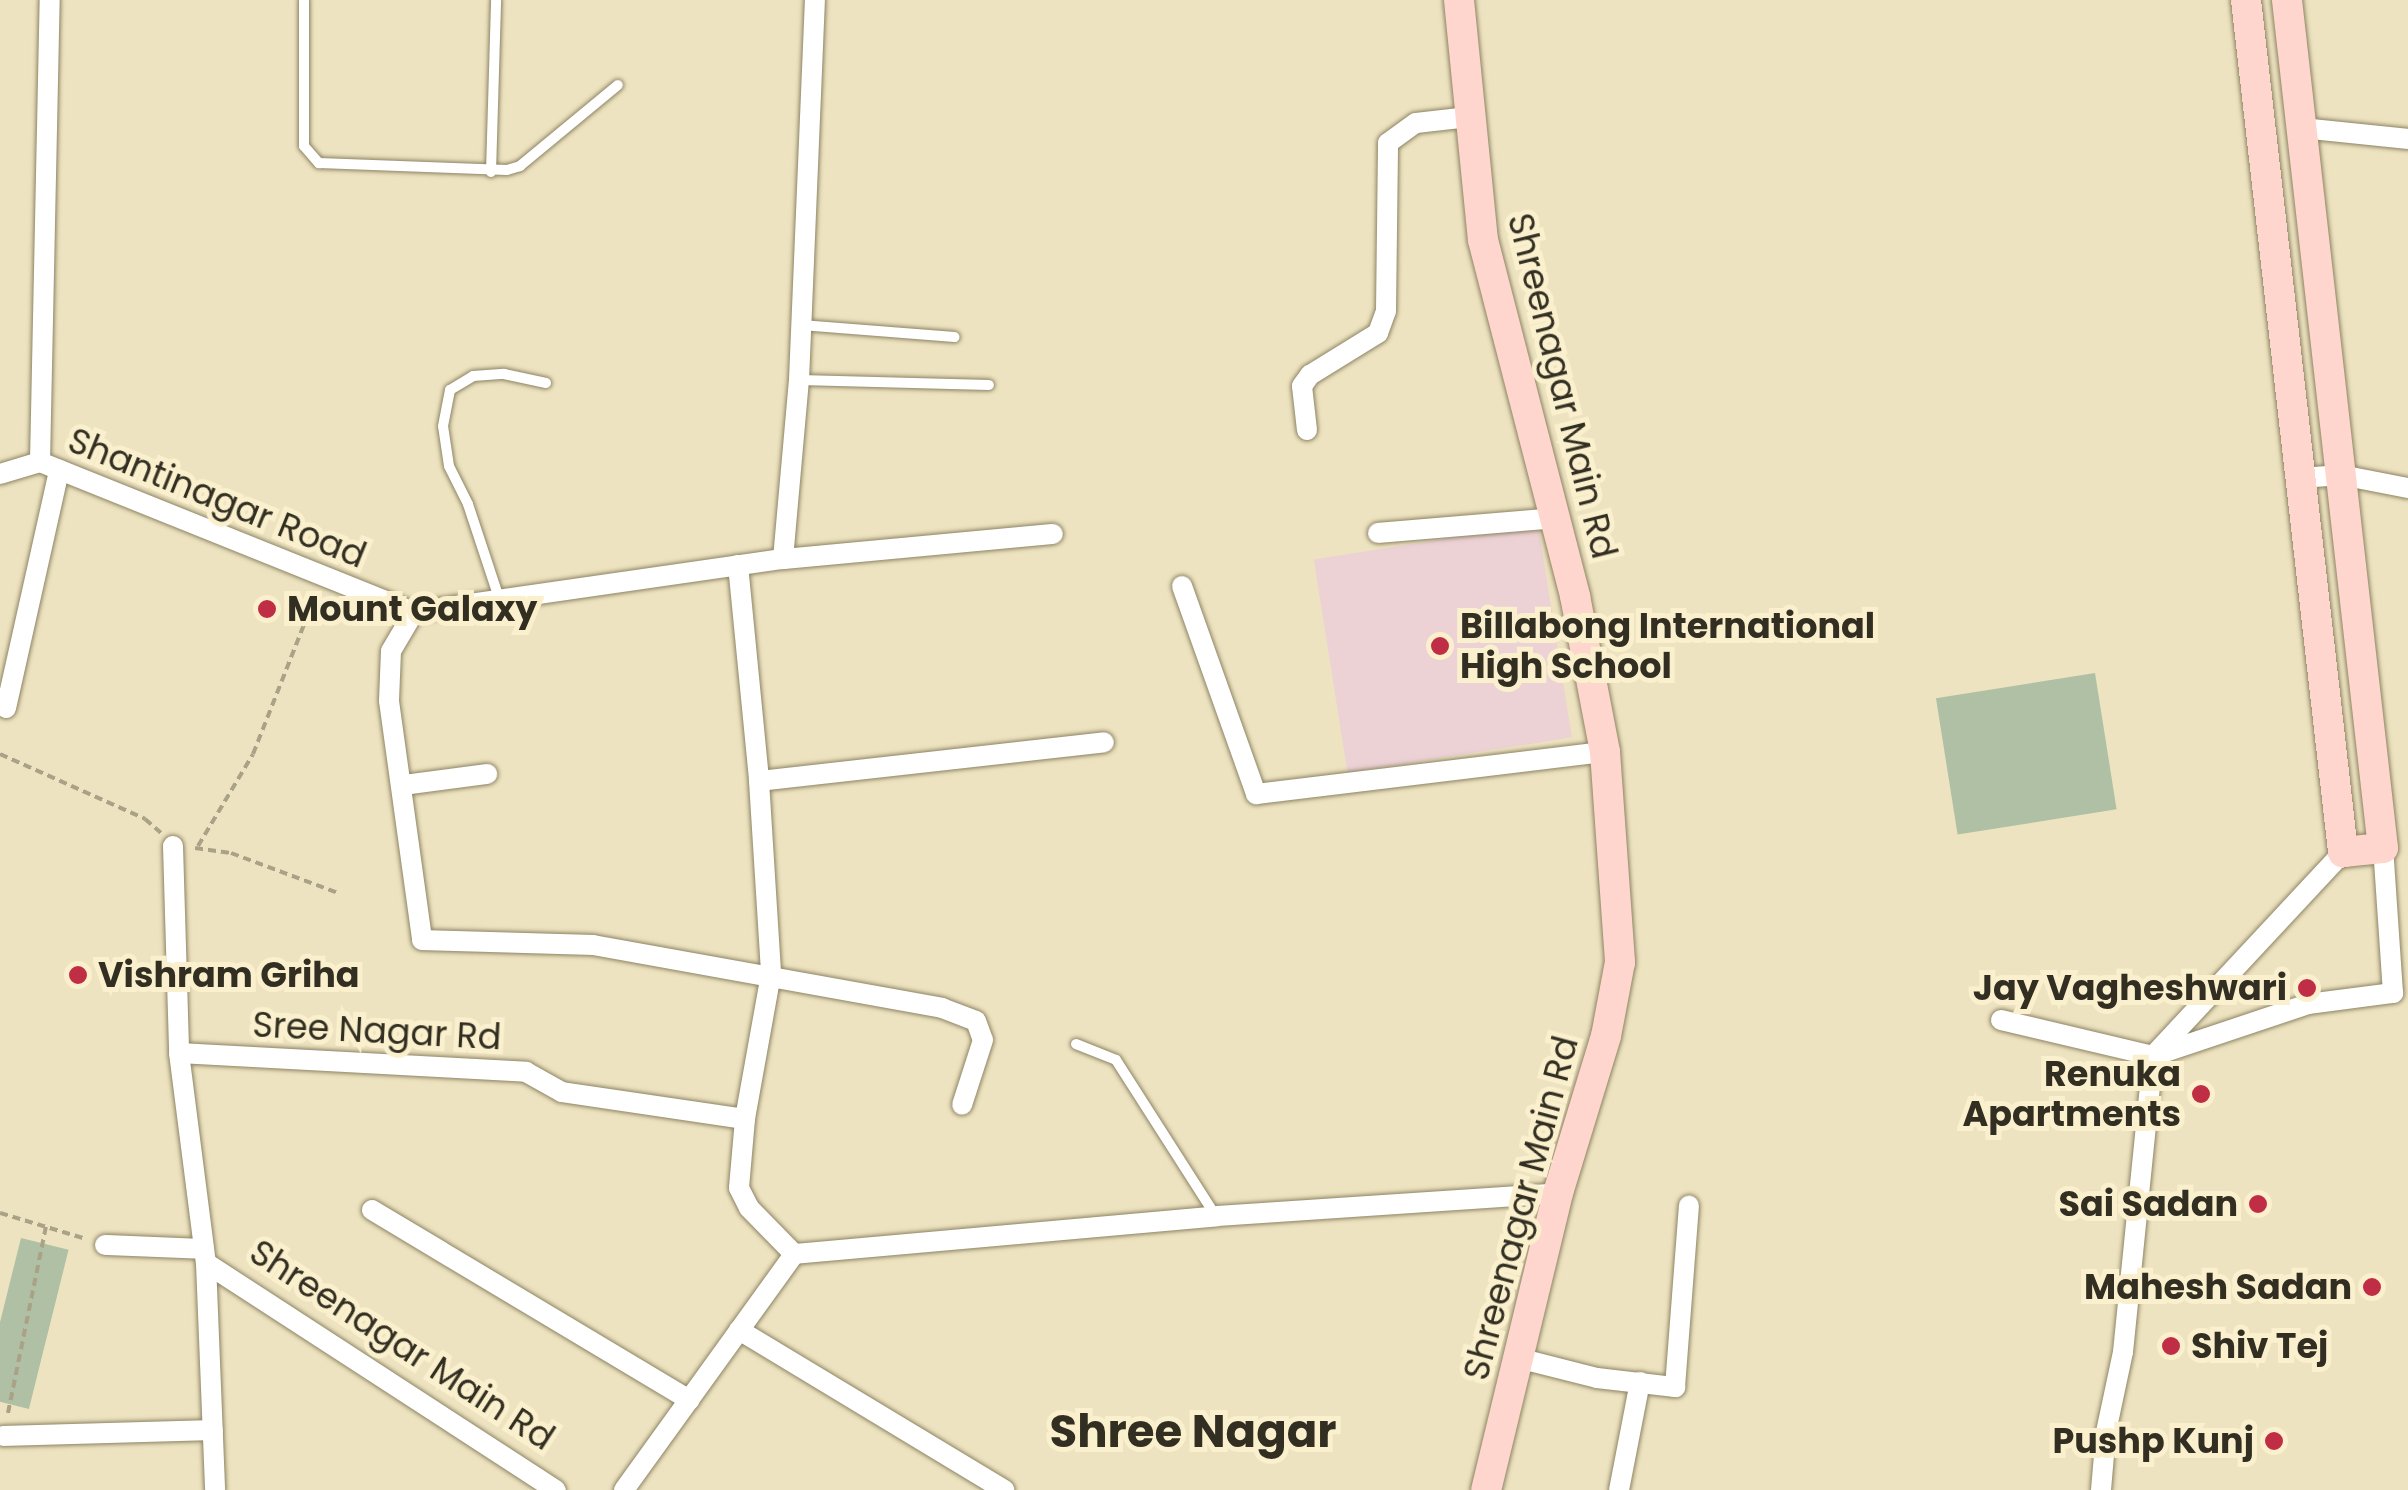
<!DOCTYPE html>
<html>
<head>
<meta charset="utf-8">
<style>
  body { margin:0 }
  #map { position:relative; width:2408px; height:1490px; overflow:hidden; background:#ede3c0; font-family:Poppins,sans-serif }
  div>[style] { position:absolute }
  .education>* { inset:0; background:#ecd1d5; transform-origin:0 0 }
  .green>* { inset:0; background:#afc0a4; transform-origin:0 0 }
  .path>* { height:4px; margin-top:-2px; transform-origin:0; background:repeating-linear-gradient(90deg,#a9a286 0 8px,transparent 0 13px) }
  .roads { filter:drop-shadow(0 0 2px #8d8464) drop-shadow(0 0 2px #8d8464) }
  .lane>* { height:10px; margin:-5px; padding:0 5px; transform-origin:5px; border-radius:5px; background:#fff }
  .street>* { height:20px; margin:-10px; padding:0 10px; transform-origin:10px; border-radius:10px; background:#fff }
  .secondary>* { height:30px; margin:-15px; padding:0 15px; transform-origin:15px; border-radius:15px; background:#ffd6cd }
  .dots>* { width:28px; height:28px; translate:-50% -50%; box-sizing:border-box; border:5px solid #faf0cd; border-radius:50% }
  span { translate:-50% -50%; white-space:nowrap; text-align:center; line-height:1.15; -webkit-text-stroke:10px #faf0cd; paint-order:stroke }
  .street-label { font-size:35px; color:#322e21 }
  .poi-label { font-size:35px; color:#322e21; font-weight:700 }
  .left { translate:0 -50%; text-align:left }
  .right { translate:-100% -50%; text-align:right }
  .district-label { font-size:45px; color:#322e21; font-weight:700 }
</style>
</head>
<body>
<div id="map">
  <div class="education">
    <div style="left:1538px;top:524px;width:216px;height:227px;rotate:81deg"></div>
  </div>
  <div class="green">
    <div style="left:2095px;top:673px;width:138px;height:161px;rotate:81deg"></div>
    <div style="left:21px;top:1238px;width:49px;height:164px;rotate:14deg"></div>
  </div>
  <div class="path">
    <div style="left:0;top:754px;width:159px;rotate:24.1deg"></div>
    <div style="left:145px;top:819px;width:21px;rotate:41deg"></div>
    <div style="left:198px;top:846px;width:107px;rotate:-59.1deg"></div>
    <div style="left:253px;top:754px;width:172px;rotate:-68.5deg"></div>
    <div style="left:195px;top:848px;width:36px;rotate:8deg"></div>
    <div style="left:231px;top:853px;width:114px;rotate:20.5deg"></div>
    <div style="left:0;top:1213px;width:90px;rotate:16.8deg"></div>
    <div style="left:8px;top:1413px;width:190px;rotate:-78.5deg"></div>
  </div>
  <div class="roads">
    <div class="lane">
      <div style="left:304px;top:0;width:146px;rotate:90deg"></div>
      <div style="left:304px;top:146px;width:23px;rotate:49deg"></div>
      <div style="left:319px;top:163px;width:188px;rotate:2.1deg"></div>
      <div style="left:507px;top:170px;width:14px;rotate:-17deg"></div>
      <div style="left:520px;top:166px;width:127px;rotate:-39.6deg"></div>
      <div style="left:491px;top:172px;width:172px;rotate:-88.3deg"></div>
      <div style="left:801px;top:325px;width:154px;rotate:4.5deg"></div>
      <div style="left:800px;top:380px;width:189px;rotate:1.5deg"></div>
      <div style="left:500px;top:601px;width:102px;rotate:-108.3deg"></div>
      <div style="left:468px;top:504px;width:42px;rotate:-116.6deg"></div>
      <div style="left:449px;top:466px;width:40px;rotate:-98.5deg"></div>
      <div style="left:443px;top:426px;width:37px;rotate:-79deg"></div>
      <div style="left:450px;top:390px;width:27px;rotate:-31deg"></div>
      <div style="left:473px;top:376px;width:31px;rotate:-4deg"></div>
      <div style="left:504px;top:374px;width:43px;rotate:12.1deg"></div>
      <div style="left:1076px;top:1044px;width:43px;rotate:21.8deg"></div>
      <div style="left:1116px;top:1060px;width:184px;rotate:57.4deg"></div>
    </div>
    <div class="street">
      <div style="left:2302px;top:128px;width:107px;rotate:5.9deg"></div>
      <div style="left:1307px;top:430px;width:44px;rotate:-96.5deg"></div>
      <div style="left:1302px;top:386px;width:14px;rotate:-54deg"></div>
      <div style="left:1310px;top:375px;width:80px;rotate:-31.7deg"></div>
      <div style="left:1378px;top:333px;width:23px;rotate:-70deg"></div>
      <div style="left:1386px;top:311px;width:168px;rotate:-89.3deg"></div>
      <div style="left:1388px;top:143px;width:34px;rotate:-36deg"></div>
      <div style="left:1416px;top:123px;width:53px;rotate:-6.5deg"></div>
      <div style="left:40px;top:462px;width:403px;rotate:21.9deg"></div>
      <div style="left:414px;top:612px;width:373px;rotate:-8.2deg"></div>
      <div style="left:783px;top:559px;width:271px;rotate:-5.3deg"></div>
      <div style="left:40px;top:462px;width:462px;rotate:-88.8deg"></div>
      <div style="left:0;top:474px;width:42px;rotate:-16.7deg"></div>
      <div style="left:2301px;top:478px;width:40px;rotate:-4.3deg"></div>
      <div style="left:2341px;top:475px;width:68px;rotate:11deg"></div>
      <div style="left:1378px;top:533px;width:178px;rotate:-4.8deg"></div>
      <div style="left:783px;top:559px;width:180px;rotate:-84.9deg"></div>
      <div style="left:799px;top:380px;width:380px;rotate:-87.6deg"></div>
      <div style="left:738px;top:565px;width:217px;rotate:84.4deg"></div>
      <div style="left:759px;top:781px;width:193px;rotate:86.4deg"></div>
      <div style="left:771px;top:974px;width:147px;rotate:100.2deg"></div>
      <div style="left:745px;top:1119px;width:69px;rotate:95deg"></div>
      <div style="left:739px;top:1188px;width:22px;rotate:63deg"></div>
      <div style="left:749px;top:1208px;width:64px;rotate:45.6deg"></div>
      <div style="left:1182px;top:586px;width:221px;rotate:70.4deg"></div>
      <div style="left:1256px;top:794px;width:352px;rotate:-6.9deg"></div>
      <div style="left:414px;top:612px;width:45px;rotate:120.5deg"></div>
      <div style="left:391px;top:651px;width:50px;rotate:92.3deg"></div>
      <div style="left:389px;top:701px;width:241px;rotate:82.1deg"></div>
      <div style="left:422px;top:940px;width:171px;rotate:1.7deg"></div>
      <div style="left:593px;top:945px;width:355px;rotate:10.2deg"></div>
      <div style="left:942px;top:1008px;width:36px;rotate:21deg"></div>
      <div style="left:976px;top:1021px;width:20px;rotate:70deg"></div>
      <div style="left:983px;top:1040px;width:68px;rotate:107.9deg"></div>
      <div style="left:6px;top:708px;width:244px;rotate:-77.4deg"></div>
      <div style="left:759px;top:781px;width:347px;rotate:-6.4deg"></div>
      <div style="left:403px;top:785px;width:85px;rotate:-7.5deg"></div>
      <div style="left:173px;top:846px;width:207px;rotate:88.3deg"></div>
      <div style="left:179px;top:1053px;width:212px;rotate:82.7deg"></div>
      <div style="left:206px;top:1263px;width:417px;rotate:33deg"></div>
      <div style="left:2001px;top:1020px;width:156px;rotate:13.3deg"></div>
      <div style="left:2153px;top:1056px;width:163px;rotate:-18.5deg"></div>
      <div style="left:2308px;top:1004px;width:86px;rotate:-7.4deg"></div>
      <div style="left:2393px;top:993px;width:145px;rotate:-93.9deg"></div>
      <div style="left:179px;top:1053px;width:348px;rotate:3.1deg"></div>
      <div style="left:526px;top:1072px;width:41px;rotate:29.1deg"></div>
      <div style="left:562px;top:1092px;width:185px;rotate:8.4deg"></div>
      <div style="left:372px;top:1210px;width:370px;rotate:30.9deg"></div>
      <div style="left:105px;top:1245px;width:99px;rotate:2.3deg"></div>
      <div style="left:206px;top:1263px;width:227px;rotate:87.7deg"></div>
      <div style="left:739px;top:1330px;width:310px;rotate:31.1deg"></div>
      <div style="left:1518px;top:1358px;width:81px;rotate:14.2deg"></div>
      <div style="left:1597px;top:1378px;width:79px;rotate:6.6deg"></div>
      <div style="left:1675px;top:1387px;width:182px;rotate:-85.6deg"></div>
      <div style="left:3px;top:1436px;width:210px;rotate:-1.6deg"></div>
      <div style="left:624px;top:1490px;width:291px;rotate:-54.2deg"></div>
      <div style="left:794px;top:1254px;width:424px;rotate:-5.1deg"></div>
      <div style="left:1216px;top:1216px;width:343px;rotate:-3.8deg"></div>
      <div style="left:1619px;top:1490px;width:110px;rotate:-79deg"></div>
      <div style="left:2101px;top:1490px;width:58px;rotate:-85.1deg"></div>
      <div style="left:2106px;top:1432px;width:82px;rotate:-78deg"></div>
      <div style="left:2123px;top:1352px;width:298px;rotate:-84.2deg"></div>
      <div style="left:2153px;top:1056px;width:279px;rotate:-47deg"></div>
    </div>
    <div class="secondary">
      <div style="left:1459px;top:0;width:241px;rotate:84.3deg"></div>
      <div style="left:1483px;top:240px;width:368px;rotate:75.5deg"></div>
      <div style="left:1575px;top:596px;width:159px;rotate:79.1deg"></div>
      <div style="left:1605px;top:752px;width:211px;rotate:85.9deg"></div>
      <div style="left:1620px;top:962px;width:75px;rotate:100.7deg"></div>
      <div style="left:1606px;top:1036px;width:164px;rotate:107deg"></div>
      <div style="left:1558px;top:1193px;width:306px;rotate:103.6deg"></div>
      <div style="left:2246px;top:0;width:858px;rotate:83.5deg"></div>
      <div style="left:2343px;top:852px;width:40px;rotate:-5.7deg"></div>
      <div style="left:2383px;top:848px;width:853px;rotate:-96.46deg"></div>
    </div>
  </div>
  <div class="dots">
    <div style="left:267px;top:609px;background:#bf2e45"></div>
    <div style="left:1440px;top:646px;background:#bf2e45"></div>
    <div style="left:78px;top:975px;background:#bf2e45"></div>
    <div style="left:2307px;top:988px;background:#bf2e45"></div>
    <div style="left:2201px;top:1094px;background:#bf2e45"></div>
    <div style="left:2258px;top:1204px;background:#bf2e45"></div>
    <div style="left:2372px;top:1287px;background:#bf2e45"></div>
    <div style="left:2171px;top:1346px;background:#bf2e45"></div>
    <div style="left:2274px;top:1441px;background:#bf2e45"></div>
  </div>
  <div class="street-label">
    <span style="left:1562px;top:386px;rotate:76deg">Shreenagar Main Rd</span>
    <span style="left:217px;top:498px;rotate:22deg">Shantinagar Road</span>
    <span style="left:377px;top:1031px;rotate:3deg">Sree Nagar Rd</span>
    <span style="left:1521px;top:1208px;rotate:-75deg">Shreenagar Main Rd</span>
    <span style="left:402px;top:1345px;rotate:33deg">Shreenagar Main Rd</span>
  </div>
  <div class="poi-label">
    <span class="left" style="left:287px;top:609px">Mount Galaxy</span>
    <span class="left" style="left:1460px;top:646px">Billabong International<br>High School</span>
    <span class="left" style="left:98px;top:975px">Vishram Griha</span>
    <span class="right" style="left:2287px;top:988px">Jay Vagheshwari</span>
    <span class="right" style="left:2181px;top:1094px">Renuka<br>Apartments</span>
    <span class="right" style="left:2238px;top:1204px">Sai Sadan</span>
    <span class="right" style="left:2352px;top:1287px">Mahesh Sadan</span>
    <span class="left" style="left:2191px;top:1346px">Shiv Tej</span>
    <span class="right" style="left:2254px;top:1441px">Pushp Kunj</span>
  </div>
  <div class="district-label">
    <span style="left:1193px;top:1432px">Shree Nagar</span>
  </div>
</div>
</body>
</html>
